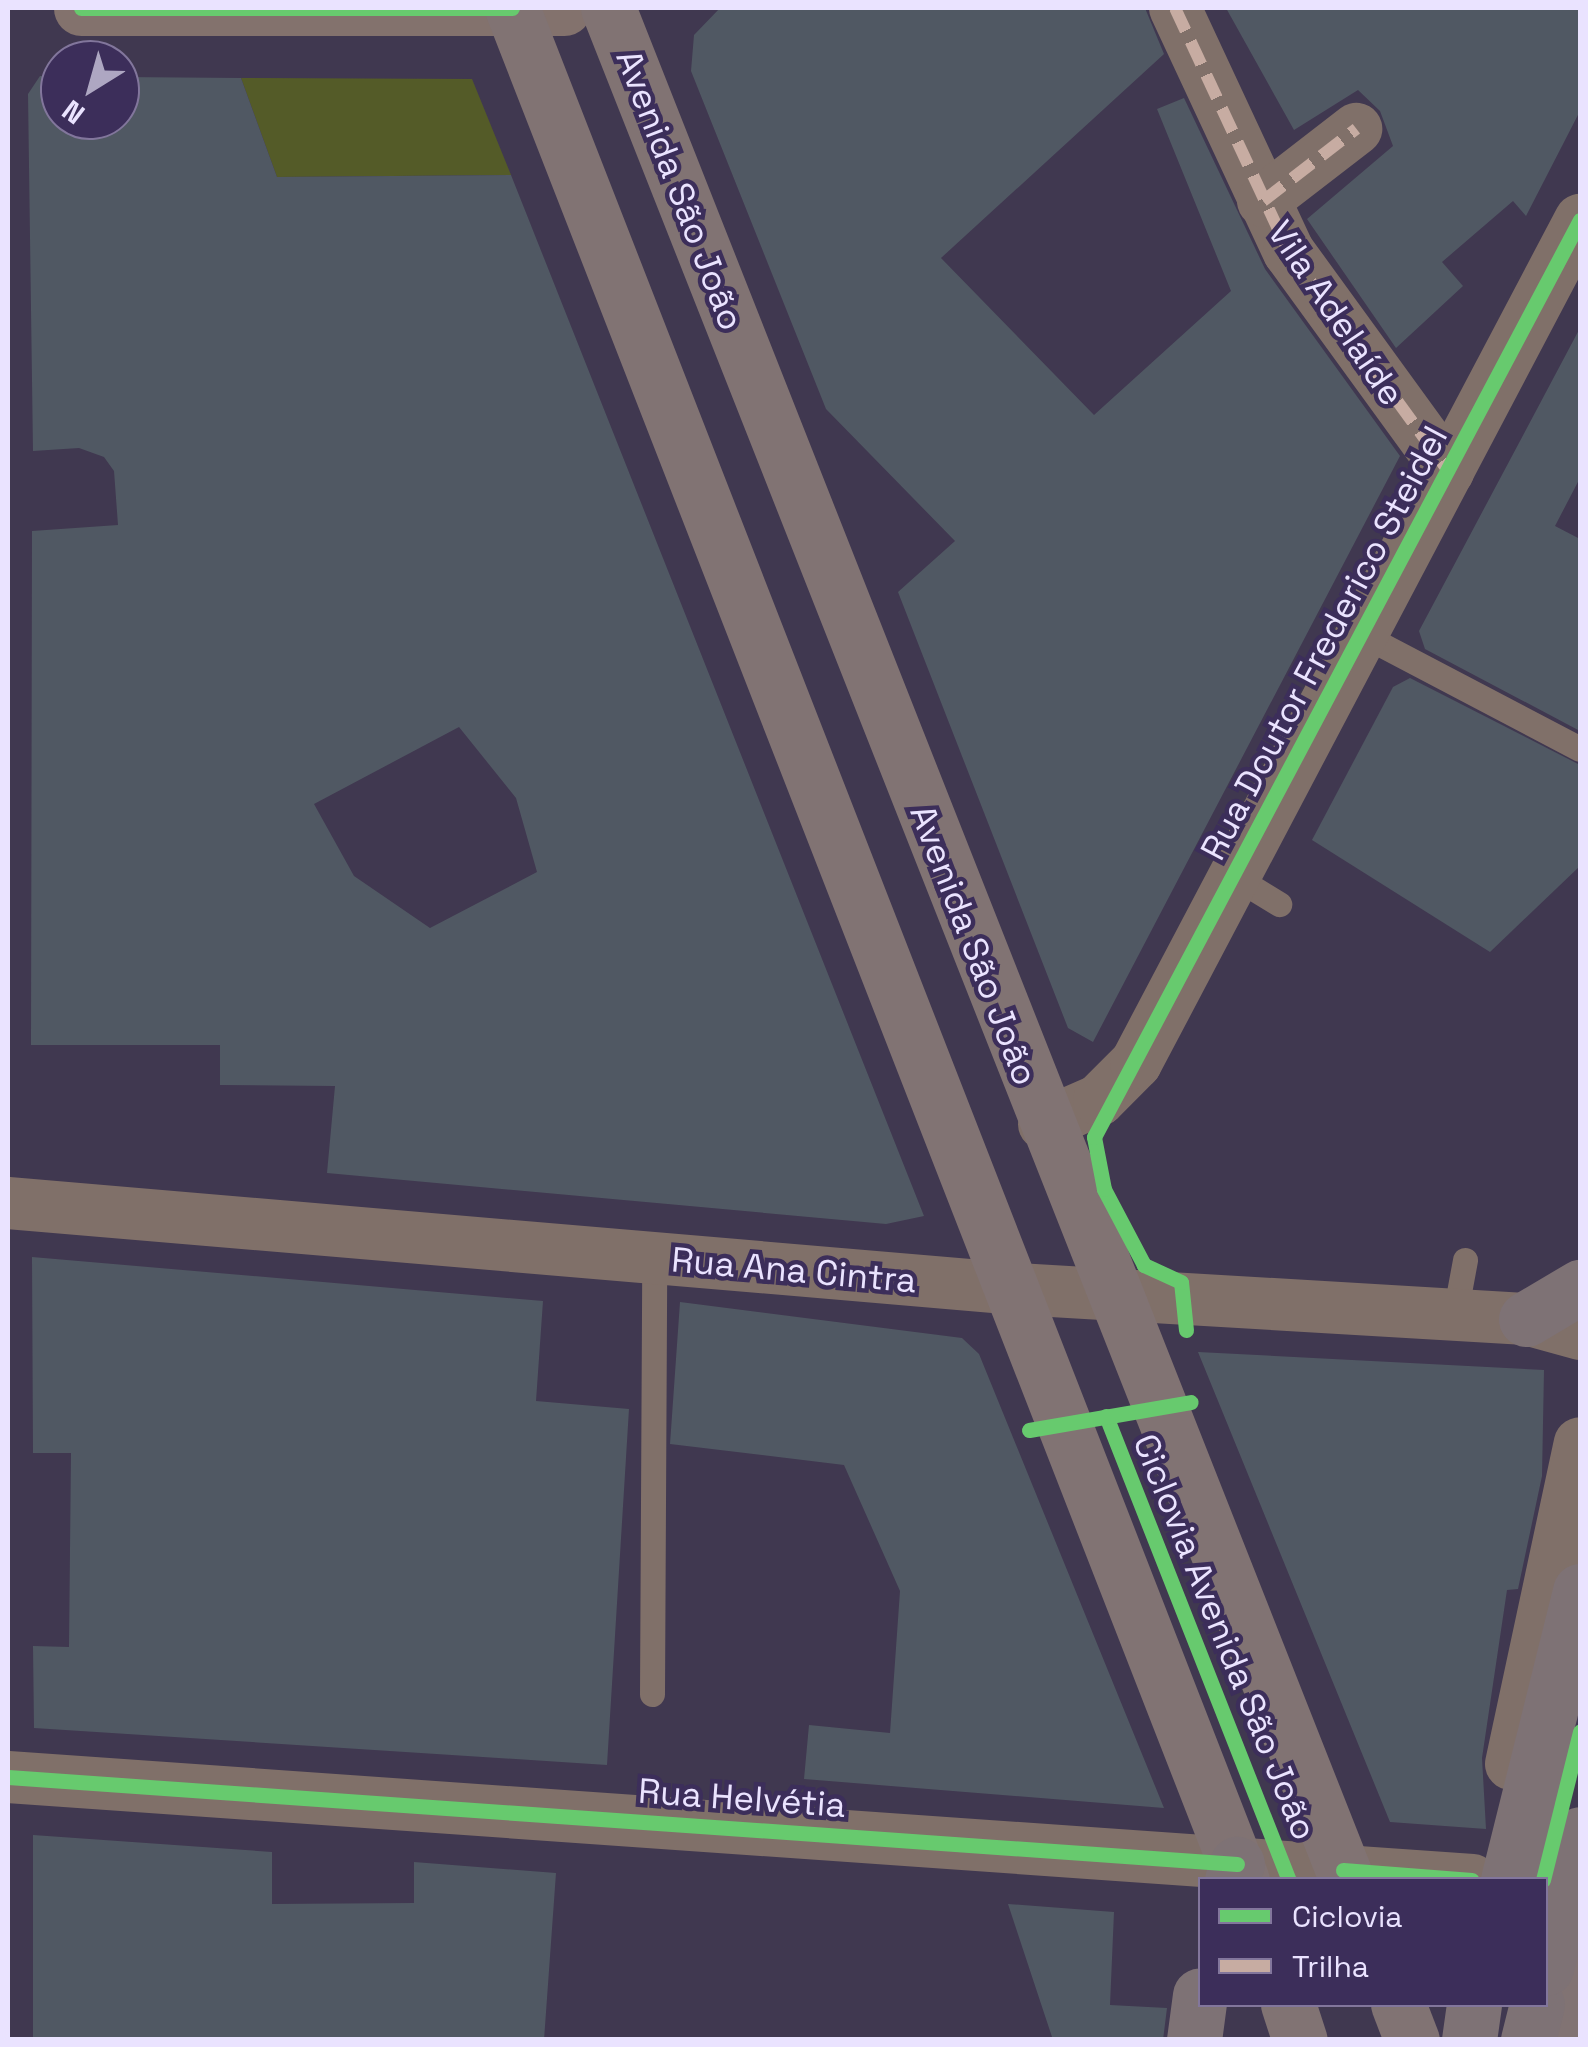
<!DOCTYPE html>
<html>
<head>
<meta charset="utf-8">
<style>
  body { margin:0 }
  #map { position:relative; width:1588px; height:2047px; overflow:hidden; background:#403850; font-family:"Space Grotesk",sans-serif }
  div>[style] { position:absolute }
  .green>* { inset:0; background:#545b28 }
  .building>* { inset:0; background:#505863 }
  .service>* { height:25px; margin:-12.5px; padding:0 12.5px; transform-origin:12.5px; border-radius:12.5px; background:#807069 }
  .minor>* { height:52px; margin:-26px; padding:0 26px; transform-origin:26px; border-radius:26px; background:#807069 }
  .secondary>* { height:55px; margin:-27.5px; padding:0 27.5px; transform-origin:27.5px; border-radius:27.5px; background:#83726d }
  .primary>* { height:55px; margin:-27.5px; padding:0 27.5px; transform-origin:27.5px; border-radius:27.5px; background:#817373 }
  .trunk>* { height:55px; margin:-27.5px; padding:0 27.5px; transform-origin:27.5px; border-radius:27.5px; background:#7e7275 }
  .trunk-bridge>* { height:55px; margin:-27.5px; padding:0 27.5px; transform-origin:27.5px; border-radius:27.5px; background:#7e7275 }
  .quiet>* { height:12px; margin-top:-6px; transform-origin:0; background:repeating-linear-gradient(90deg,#c7aca2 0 25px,transparent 0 37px) }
  .cycleway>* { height:15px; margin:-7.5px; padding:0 7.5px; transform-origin:7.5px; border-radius:7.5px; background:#67ca6e }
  span { translate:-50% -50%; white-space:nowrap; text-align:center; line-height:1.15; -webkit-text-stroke:9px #3c2e5a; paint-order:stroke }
  .street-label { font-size:35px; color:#eae3ff }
  .frame { position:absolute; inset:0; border:10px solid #eae3ff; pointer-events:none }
  .legend { position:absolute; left:1198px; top:1877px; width:350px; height:130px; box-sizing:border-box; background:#3c2e5a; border:2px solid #82769c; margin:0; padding:12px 18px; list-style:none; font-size:30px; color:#eae3ff }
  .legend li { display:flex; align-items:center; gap:20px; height:50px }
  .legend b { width:50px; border:2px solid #82769c }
  .north { position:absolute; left:40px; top:40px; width:100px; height:100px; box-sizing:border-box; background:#3c2e5a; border:2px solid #82769c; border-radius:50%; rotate:217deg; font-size:28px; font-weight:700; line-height:40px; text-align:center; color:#eae3ff }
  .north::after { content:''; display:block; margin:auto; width:35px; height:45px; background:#aea7c2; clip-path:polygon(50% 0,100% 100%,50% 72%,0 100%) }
</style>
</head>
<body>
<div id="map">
  <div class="green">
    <div style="clip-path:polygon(241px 78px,472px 79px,511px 175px,277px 177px)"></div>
  </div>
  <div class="building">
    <div style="clip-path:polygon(720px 8px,1145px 8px,1164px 54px,941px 258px,1094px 415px,1231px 291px,1157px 109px,1184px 98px,1265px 269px,1400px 456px,1093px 1042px,1068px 1028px,898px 592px,955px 541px,826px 409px,691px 71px,694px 35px)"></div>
    <div style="clip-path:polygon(1226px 8px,1580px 8px,1580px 111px,1526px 216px,1513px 201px,1442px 262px,1463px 286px,1396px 348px,1307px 219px,1393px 146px,1380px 111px,1358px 90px,1294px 130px)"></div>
    <div style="clip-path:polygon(evenodd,40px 76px,60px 77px,60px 120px,120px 120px,120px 77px,241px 78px,277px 177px,511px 175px,924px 1216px,886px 1224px,327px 1173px,335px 1086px,220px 1085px,220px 1045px,31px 1045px,32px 531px,118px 525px,114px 471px,104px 457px,79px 448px,33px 451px,28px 94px,40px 76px,459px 727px,516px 798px,537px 872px,430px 928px,354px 876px,314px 804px,459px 727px)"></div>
    <div style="clip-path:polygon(1580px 328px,1580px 478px,1555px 526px,1580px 539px,1580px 731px,1425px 649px,1419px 631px)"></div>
    <div style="clip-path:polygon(1410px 678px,1580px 765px,1580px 866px,1490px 952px,1312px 840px,1393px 687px)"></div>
    <div style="clip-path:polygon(32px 1257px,543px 1301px,536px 1401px,629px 1409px,607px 1765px,34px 1728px,33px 1646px,69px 1647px,71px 1453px,33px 1453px)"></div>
    <div style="clip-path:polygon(680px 1302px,962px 1338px,979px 1354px,1164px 1808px,804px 1779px,809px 1725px,890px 1733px,900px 1591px,844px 1465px,670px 1444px)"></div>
    <div style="clip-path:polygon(1198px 1352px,1544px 1370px,1542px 1476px,1518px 1589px,1507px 1590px,1482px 1758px,1486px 1829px,1390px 1822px)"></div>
    <div style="clip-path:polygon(33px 1835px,272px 1852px,272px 1904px,414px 1903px,414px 1862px,556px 1873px,544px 2040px,33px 2040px)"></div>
    <div style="clip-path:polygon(1008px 1904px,1114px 1912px,1110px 2005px,1167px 2008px,1163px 2040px,1053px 2040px)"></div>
  </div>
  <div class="service">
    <div style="left:1361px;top:634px;width:247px;rotate:27.7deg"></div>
    <div style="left:1235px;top:877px;width:52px;rotate:31.5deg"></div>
    <div style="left:1455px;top:1314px;width:55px;rotate:-79.5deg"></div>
    <div style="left:652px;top:1694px;width:436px;rotate:-89.7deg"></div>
  </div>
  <div class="minor">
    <div style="left:1175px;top:8px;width:269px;rotate:65deg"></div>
    <div style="left:1289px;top:252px;width:271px;rotate:54deg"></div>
    <div style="left:1263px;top:201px;width:118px;rotate:-37.7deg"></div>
    <div style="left:1044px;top:1124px;width:60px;rotate:-23.6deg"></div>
    <div style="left:1099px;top:1100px;width:52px;rotate:-45deg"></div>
    <div style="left:1136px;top:1063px;width:953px;rotate:-62.22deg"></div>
    <div style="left:8px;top:1203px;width:1013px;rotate:4.87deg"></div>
    <div style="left:1017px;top:1289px;width:510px;rotate:3.37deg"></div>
    <div style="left:1526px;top:1319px;width:56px;rotate:15.5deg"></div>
    <div style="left:1511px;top:1764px;width:328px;rotate:-77.9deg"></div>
    <div style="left:8px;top:1777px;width:1468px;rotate:4.02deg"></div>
  </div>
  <div class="secondary">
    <div style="left:81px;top:8px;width:483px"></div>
  </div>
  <div class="primary">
    <div style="left:512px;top:8px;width:2009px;rotate:68.7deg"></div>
    <div style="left:608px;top:8px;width:2013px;rotate:68.46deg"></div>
    <div style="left:1288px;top:2004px;width:38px;rotate:72deg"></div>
    <div style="left:1398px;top:2004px;width:39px;rotate:69deg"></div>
    <div style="left:1558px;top:2040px;width:94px;rotate:-76.4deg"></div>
  </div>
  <div class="trunk">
    <div style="left:1526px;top:1319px;width:63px;rotate:-30.7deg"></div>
    <div style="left:1232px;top:1880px;width:17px;rotate:-73deg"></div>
    <div style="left:1508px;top:1880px;width:298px;rotate:-76deg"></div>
    <div style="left:1194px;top:2040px;width:45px;rotate:-82.4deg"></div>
    <div style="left:1469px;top:2040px;width:36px;rotate:-82deg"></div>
    <div style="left:1528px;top:2040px;width:37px;rotate:-76deg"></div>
  </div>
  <div class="trunk-bridge">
    <div style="left:1546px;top:1968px;width:138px;rotate:-75.8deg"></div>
  </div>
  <div class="quiet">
    <div style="left:1175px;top:8px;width:269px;rotate:65deg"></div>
    <div style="left:1289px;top:252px;width:271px;rotate:54deg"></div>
    <div style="left:1263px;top:201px;width:118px;rotate:-37.7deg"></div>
  </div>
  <div class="cycleway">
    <div style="left:81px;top:8px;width:431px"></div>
    <div style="left:1186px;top:1330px;width:48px;rotate:-95.9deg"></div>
    <div style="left:1181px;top:1282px;width:41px;rotate:-155.3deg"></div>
    <div style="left:1144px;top:1265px;width:86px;rotate:-117.8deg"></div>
    <div style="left:1104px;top:1189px;width:53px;rotate:-100.9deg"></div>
    <div style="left:1094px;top:1137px;width:1038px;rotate:-62.08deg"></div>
    <div style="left:1106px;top:1416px;width:499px;rotate:68.5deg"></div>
    <div style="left:1029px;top:1430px;width:164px;rotate:-9.8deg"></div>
    <div style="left:8px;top:1777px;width:1232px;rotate:4.05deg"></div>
    <div style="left:1343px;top:1870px;width:129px;rotate:4.4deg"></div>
    <div style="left:1543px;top:1880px;width:153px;rotate:-76deg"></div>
  </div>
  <div class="street-label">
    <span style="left:680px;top:190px;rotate:69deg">Avenida São João</span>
    <span style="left:1336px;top:313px;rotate:56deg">Vila Adelaíde</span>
    <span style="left:1324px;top:643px;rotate:-62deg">Rua Doutor Frederico Steidel</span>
    <span style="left:974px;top:945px;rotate:69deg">Avenida São João</span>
    <span style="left:794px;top:1270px;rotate:5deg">Rua Ana Cintra</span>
    <span style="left:1225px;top:1637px;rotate:68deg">Ciclovia Avenida São João</span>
    <span style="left:742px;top:1798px;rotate:4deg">Rua Helvétia</span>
  </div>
  <div class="frame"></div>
  <ul class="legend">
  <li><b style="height:12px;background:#67ca6e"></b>Ciclovia</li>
  <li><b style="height:12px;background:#c7aca2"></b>Trilha</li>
  </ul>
  <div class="north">N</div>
</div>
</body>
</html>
